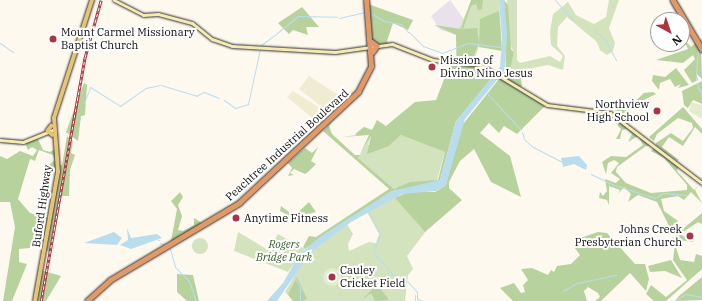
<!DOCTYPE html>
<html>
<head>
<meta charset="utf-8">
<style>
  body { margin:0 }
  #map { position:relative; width:702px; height:301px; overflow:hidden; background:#fdf9ef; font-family:"IBM Plex Serif",serif }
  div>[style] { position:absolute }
  .industrial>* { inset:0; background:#e9e2eb }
  .farmland>* { inset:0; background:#f0ecd2 }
  .green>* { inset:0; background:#d3e3bd }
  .round { border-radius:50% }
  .forest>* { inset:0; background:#b8d29e }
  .pitch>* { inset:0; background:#e3eccd }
  .water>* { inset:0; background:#baddee }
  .stream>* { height:1px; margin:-0.5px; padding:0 0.5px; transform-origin:0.5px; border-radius:0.5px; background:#baddee }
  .roads { filter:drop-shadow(0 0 1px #2f2f2f) drop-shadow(0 0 1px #2f2f2f) }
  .secondary>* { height:3px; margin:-1.5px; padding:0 1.5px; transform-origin:1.5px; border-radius:1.5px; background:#f5eab2 }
  .primary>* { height:3.5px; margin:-1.75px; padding:0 1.75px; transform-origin:1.75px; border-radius:1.75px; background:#e7c575 }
  .highway>* { height:4.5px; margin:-2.25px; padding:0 2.25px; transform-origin:2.25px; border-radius:2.25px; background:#e29968 }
  .rail>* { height:2.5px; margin-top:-1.25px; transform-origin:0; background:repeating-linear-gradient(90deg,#fff 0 3px,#ab3642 0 6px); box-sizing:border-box; border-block:1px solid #ab3642 }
  .dots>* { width:11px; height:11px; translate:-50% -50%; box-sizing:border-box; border:2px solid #fff; border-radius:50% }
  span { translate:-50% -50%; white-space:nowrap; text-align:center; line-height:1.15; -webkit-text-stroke:4px #fff; paint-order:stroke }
  .poi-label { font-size:11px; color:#0d0d0d }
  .left { translate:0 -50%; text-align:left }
  .right { translate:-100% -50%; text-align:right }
  .street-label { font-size:11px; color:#0d0d0d }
  .park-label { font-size:11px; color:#345c25; font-style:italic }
  .north { position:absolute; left:650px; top:12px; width:40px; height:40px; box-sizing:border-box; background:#fff; border:1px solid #9e9e9e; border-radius:50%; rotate:140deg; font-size:11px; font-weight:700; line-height:16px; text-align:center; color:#0d0d0d }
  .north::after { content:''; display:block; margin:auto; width:14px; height:18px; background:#ab3642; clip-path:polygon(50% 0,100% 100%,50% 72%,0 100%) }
</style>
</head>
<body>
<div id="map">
  <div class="industrial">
    <div style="clip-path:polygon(450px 0,465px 21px,459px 35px,440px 30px,431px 16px)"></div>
  </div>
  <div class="farmland">
    <div style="clip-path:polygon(309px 76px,346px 100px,328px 117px,323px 108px,299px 89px)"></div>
    <div style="clip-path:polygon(293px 91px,320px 108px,323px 120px,317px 122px,287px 97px)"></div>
  </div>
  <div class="green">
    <div style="clip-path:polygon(472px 0,499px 0,502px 51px,480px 43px,474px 61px,456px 60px,456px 35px)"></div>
    <div style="clip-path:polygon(507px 0,517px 0,517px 60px,520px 63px,550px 56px,560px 62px,563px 56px,551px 45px,550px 32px,553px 14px,568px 2px,576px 15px,594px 24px,606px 17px,609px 0,619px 0,609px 28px,615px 43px,613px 51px,607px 55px,600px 50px,597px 42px,567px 17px,558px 27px,557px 46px,565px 56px,563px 70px,548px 65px,521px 70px,514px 77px,508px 75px,514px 52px,510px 45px)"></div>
    <div style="clip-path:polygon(450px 64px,474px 65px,495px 75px,428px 145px,445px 152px,437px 180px,394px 189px,358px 158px,371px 136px,368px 145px,389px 146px,401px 135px,412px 138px,439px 98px)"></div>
    <div style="clip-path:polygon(397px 195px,426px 231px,407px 256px,413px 269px,408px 275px,405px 301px,293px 301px,285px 292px,307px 254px,347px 224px,353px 234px,348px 244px,349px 251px,369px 242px,376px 243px,379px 234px,367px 212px)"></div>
    <div style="clip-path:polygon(238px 232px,268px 250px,278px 234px,305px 249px,288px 272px,234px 251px)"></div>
    <div class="round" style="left:192px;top:238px;width:16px;height:16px"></div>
  </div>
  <div class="forest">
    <div style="clip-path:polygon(471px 0,483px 0,482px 9px,478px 10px,476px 4px,471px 6px,463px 29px,477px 28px,479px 42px,472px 61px,457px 60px,456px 35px,434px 25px,461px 29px)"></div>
    <div style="clip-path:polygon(504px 0,508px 5px,511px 49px,514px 52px,509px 75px,514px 77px,520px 72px,522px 86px,518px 87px,545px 106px,517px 134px,504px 126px,499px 133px,489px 123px,480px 133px,510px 156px,521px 197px,491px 182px,474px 149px,460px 161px,449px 182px,449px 188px,462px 200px,425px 232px,395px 198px,408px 192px,435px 192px,446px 185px,460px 128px,506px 70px)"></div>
    <div style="clip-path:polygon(368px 4px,413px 20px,408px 30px,393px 23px,387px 41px,390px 45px,372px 46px)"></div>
    <div style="clip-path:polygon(302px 7px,319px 27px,306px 27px,308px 35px,293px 30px,289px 34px,278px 23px)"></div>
    <div style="clip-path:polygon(499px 11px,502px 51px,479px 47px,480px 19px)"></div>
    <div style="clip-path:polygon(682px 37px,691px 47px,697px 42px,701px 49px,702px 79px,696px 73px,698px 80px,692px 83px,684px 70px,695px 59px,693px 55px,683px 63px,656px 60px,688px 49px)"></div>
    <div style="clip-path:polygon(450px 64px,475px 64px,496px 75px,456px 121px,440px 180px,434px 184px,392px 191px,305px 249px,303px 247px,309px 236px,316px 237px,389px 189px,323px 131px,333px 121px,329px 126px,332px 134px,355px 155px,360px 155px,358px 158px,394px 189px,410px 182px,438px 180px,445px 152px,401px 135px,389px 146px,367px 154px,371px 136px,360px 154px,369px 135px,342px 137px,357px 135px,355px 134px,364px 127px,372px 130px,377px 120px,386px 126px,415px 102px,436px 100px)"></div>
    <div style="clip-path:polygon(676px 68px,689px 85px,678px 88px,681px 84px,675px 87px,670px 79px,660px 83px,659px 90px,652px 81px,653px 75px,665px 77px)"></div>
    <div style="clip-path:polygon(702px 81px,702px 104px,693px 100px,688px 108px,684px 105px,682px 91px)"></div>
    <div style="clip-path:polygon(84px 83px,87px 85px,85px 115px,81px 116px,78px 141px,66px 132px)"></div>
    <div style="clip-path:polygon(653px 92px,656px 94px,632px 106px,627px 120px,613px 113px,621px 107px,628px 108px,644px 93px)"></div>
    <div style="clip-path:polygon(683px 107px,702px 129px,702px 134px,695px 127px,683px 146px,669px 137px,662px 147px,679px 160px,677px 161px,656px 145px,656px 143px,671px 133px,683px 141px,693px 128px,692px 123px,678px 118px,657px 134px,654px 141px,649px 137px)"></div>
    <div style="clip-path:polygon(621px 122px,651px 146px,646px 146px,617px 167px,616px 172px,626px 183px,651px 193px,687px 190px,687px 185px,664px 158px,651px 151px,654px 148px,679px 166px,677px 171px,694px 190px,699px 185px,695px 190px,702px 203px,691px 192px,684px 200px,678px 196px,661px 199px,664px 211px,678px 221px,670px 228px,657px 202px,638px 195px,628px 202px,631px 194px,624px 187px,618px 194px,620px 190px,609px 186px,609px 205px,607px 200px,599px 198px,600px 192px,603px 196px,607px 191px,605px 179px,616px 183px,620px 179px,611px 173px,619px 163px,614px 160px,608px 163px,606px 174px,602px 162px,611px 156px,626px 157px,643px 145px,638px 136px,628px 142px,632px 134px,627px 129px,622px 130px,620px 139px,616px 139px,621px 129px,617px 125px)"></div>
    <div style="clip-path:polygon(evenodd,67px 136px,73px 141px,71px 153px,75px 155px,70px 170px,69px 196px,60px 196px,49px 252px,46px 250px,48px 238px,44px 242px,37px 230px,30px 248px,19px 249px,19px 262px,27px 264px,12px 301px,3px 301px,15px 227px,10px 202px,0 202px,0 156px,7px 159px,20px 151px,33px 156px,37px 150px,32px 147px,28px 150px,25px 143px,38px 139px,43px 150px,50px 152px,55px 149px,57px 165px,62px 165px,67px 136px,39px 150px,53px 155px,55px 160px,49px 165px,56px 168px,51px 219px,30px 213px,18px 199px,30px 159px,35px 161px,39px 150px)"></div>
    <div style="clip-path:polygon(318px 147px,311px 161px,316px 164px,308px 172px,305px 174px,294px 169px,290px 173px,294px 175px,288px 176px,292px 168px,288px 163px,305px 148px,312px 153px)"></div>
    <div style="clip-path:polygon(180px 192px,183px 197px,178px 205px,182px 216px,178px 230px,183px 231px,194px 225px,194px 218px,205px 225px,170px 246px,177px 209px,171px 201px)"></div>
    <div style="clip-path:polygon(309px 202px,316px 212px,312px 213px,293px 218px,280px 211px,281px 206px,294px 216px)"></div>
    <div style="clip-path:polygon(702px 213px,702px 224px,698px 222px,680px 234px,694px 242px,671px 239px)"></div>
    <div style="clip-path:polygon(598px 232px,607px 233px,635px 264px,645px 264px,649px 279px,646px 291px,630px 273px,601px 301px,595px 301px,600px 297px,598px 293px,588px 287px,584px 291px,587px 301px,513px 301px,500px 288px,514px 283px,521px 293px,525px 292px,523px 285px,528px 280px,521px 269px,532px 268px,548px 275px,551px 270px,554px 272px,557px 266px,571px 264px,580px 255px,574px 247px,577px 239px)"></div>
    <div style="clip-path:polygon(675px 244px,680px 260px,694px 262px,696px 254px,702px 256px,702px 269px,666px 301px,654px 301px,646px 294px,651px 285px,666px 297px,687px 280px,673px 260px)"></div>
    <div style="clip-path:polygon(671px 260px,682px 278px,665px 271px,650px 272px,648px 266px)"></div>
    <div style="clip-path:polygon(41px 270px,61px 276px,46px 301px,36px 301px)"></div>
    <div style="clip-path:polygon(177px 274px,193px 275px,199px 301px,187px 301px,177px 292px)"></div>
    <div style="clip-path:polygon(297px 277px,307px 299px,303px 301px,293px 301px,288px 294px)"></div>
    <div style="clip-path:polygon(702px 277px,702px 300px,675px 301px,679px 296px)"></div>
    <div style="clip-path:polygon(377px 284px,389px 300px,375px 301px,371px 293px,362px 300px)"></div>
  </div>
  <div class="pitch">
    <div style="clip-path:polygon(691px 102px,702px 105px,702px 119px,689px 111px)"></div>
    <div class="round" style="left:323px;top:268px;width:18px;height:18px"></div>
  </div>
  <div class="water">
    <div style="clip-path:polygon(499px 0,504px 0,507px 32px,505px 70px,465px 119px,446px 185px,436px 191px,402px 194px,351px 222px,310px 253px,277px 301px,267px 301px,283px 283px,299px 255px,321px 236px,392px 191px,440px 180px,456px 121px,500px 67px,502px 40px)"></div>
    <div style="clip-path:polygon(579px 156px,587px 165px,586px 170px,574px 164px,563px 167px,561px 158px)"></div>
    <div style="clip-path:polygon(127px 228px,131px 238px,157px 234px,162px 238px,131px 249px,120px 245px,128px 240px)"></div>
    <div style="clip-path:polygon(114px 232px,122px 238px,117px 245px,84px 243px)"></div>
  </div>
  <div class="stream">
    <div style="left:555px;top:0;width:27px;rotate:48deg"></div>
    <div style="left:372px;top:14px;width:14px;rotate:30deg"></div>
    <div style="left:384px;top:21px;width:17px;rotate:10deg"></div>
    <div style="left:401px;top:24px;width:11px;rotate:49deg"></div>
    <div style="left:339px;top:18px;width:27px;rotate:-13deg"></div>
    <div style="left:594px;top:29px;width:17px;rotate:45deg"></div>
    <div style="left:409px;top:32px;width:20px;rotate:45deg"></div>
    <div style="left:423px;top:46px;width:20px;rotate:20deg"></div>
    <div style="left:442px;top:53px;width:28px;rotate:-21deg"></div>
    <div style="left:468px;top:43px;width:34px;rotate:7deg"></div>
    <div style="left:277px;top:33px;width:27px;rotate:-39deg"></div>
    <div style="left:298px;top:16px;width:39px;rotate:1deg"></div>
    <div style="left:700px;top:41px;width:4px;rotate:-56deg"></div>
    <div style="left:606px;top:42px;width:21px;rotate:61deg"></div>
    <div style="left:0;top:43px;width:16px;rotate:35deg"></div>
    <div style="left:261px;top:45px;width:19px;rotate:-36deg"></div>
    <div style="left:696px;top:80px;width:34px;rotate:-87deg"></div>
    <div style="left:697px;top:84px;width:13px;rotate:67deg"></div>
    <div style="left:161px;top:85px;width:37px;rotate:17deg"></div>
    <div style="left:196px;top:96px;width:9px;rotate:-27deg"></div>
    <div style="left:204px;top:92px;width:16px;rotate:22deg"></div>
    <div style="left:485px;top:91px;width:53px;rotate:47.3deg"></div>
    <div style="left:224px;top:100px;width:14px;rotate:36deg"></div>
    <div style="left:235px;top:108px;width:14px;rotate:-17deg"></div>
    <div style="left:248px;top:104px;width:56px;rotate:-77.7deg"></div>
    <div style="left:84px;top:103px;width:17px;rotate:-69deg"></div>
    <div style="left:90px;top:87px;width:36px;rotate:32deg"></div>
    <div style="left:120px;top:106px;width:32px;rotate:-35deg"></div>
    <div style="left:146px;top:88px;width:14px;rotate:-12deg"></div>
    <div style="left:522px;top:132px;width:7px;rotate:74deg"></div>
    <div style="left:524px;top:139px;width:12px;rotate:42deg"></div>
    <div style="left:533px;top:147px;width:33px;rotate:27deg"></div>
    <div style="left:591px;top:174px;width:25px;rotate:26deg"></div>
    <div style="left:614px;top:185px;width:43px;rotate:17.6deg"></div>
    <div style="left:655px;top:198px;width:9px;rotate:-32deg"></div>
    <div style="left:663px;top:193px;width:25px;rotate:5deg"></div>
    <div style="left:369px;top:212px;width:25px;rotate:64deg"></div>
    <div style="left:380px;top:235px;width:18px;rotate:112deg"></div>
    <div style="left:373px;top:252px;width:32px;rotate:49deg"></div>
    <div style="left:394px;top:276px;width:15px;rotate:23deg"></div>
    <div style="left:408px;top:282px;width:13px;rotate:48deg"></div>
    <div style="left:417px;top:292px;width:7px;rotate:90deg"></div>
    <div style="left:417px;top:299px;width:7px;rotate:16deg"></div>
    <div style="left:158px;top:240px;width:1px"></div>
    <div style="left:160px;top:243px;width:5px;rotate:22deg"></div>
    <div style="left:170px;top:249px;width:18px;rotate:74deg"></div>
    <div style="left:175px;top:267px;width:20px;rotate:45deg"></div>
    <div style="left:189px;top:281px;width:21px;rotate:71deg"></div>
    <div style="left:294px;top:276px;width:13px;rotate:61deg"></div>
    <div style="left:300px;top:287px;width:14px;rotate:90deg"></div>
    <div style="left:563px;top:291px;width:16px;rotate:-30deg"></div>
    <div style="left:577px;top:283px;width:40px;rotate:-12deg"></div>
    <div style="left:415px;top:301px;width:6px;rotate:-90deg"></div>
    <div style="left:675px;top:301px;width:12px;rotate:-35deg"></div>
    <div style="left:685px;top:294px;width:17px;rotate:10deg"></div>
  </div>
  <div class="roads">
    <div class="secondary">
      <div style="left:114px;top:0;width:33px;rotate:27deg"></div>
      <div style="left:143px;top:15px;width:15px;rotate:-4deg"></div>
      <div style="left:158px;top:14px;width:35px;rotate:15deg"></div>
      <div style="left:192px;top:23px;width:26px;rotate:39deg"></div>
      <div style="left:212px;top:39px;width:21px;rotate:19deg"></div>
      <div style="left:232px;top:46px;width:103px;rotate:3.3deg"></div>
      <div style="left:335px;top:52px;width:58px;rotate:-8deg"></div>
      <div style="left:392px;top:44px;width:44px;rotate:21.3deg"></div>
      <div style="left:433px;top:60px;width:48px;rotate:5.9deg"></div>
      <div style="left:481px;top:65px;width:77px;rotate:31.2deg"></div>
      <div style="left:547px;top:105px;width:64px;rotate:7.2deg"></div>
      <div style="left:610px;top:113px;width:116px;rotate:37.3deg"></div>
      <div style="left:0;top:140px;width:23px;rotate:5deg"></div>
      <div style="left:23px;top:142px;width:32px;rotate:-22deg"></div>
    </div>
    <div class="primary">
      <div style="left:52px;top:126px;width:6px;rotate:129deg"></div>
      <div style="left:48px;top:131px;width:6px;rotate:39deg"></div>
      <div style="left:35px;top:301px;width:131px;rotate:-79.9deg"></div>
      <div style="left:58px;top:172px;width:54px;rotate:-94.2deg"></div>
      <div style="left:54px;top:118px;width:124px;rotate:-72.1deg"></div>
    </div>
    <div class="highway">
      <div style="left:673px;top:0;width:57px;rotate:59.4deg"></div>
      <div style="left:372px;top:42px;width:6px;rotate:39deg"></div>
      <div style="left:377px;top:46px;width:7px;rotate:124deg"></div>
      <div style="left:87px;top:301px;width:31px;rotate:-42deg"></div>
      <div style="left:110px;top:280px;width:150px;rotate:-30.8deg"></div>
      <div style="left:239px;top:203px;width:163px;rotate:-43deg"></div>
      <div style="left:358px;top:92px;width:29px;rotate:-63deg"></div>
      <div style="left:371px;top:66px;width:66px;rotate:-94.3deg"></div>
    </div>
  </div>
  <div class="rail">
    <div style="left:41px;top:301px;width:248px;rotate:-79.8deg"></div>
    <div style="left:85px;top:57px;width:59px;rotate:-74.3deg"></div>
  </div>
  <div class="dots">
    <div style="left:53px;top:39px;background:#ab3642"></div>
    <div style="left:432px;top:67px;background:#ab3642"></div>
    <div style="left:657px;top:111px;background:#ab3642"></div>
    <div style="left:236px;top:218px;background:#ab3642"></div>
    <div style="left:690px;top:236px;background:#ab3642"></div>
    <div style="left:332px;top:277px;background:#ab3642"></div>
  </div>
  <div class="poi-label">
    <span class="left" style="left:61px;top:39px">Mount Carmel Missionary<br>Baptist Church</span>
    <span class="left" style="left:440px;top:67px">Mission of<br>Divino Nino Jesus</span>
    <span class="right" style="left:649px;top:111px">Northview<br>High School</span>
    <span class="left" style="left:244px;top:218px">Anytime Fitness</span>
    <span class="right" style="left:682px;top:236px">Johns Creek<br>Presbyterian Church</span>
    <span class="left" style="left:340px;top:277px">Cauley<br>Cricket Field</span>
  </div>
  <div class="street-label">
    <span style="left:287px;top:145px;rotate:-42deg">Peachtree Industrial Boulevard</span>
    <span style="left:42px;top:206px;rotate:-82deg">Buford Highway</span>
  </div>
  <div class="park-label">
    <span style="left:284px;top:251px">Rogers<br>Bridge Park</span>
  </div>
  <div class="north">N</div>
</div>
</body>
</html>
